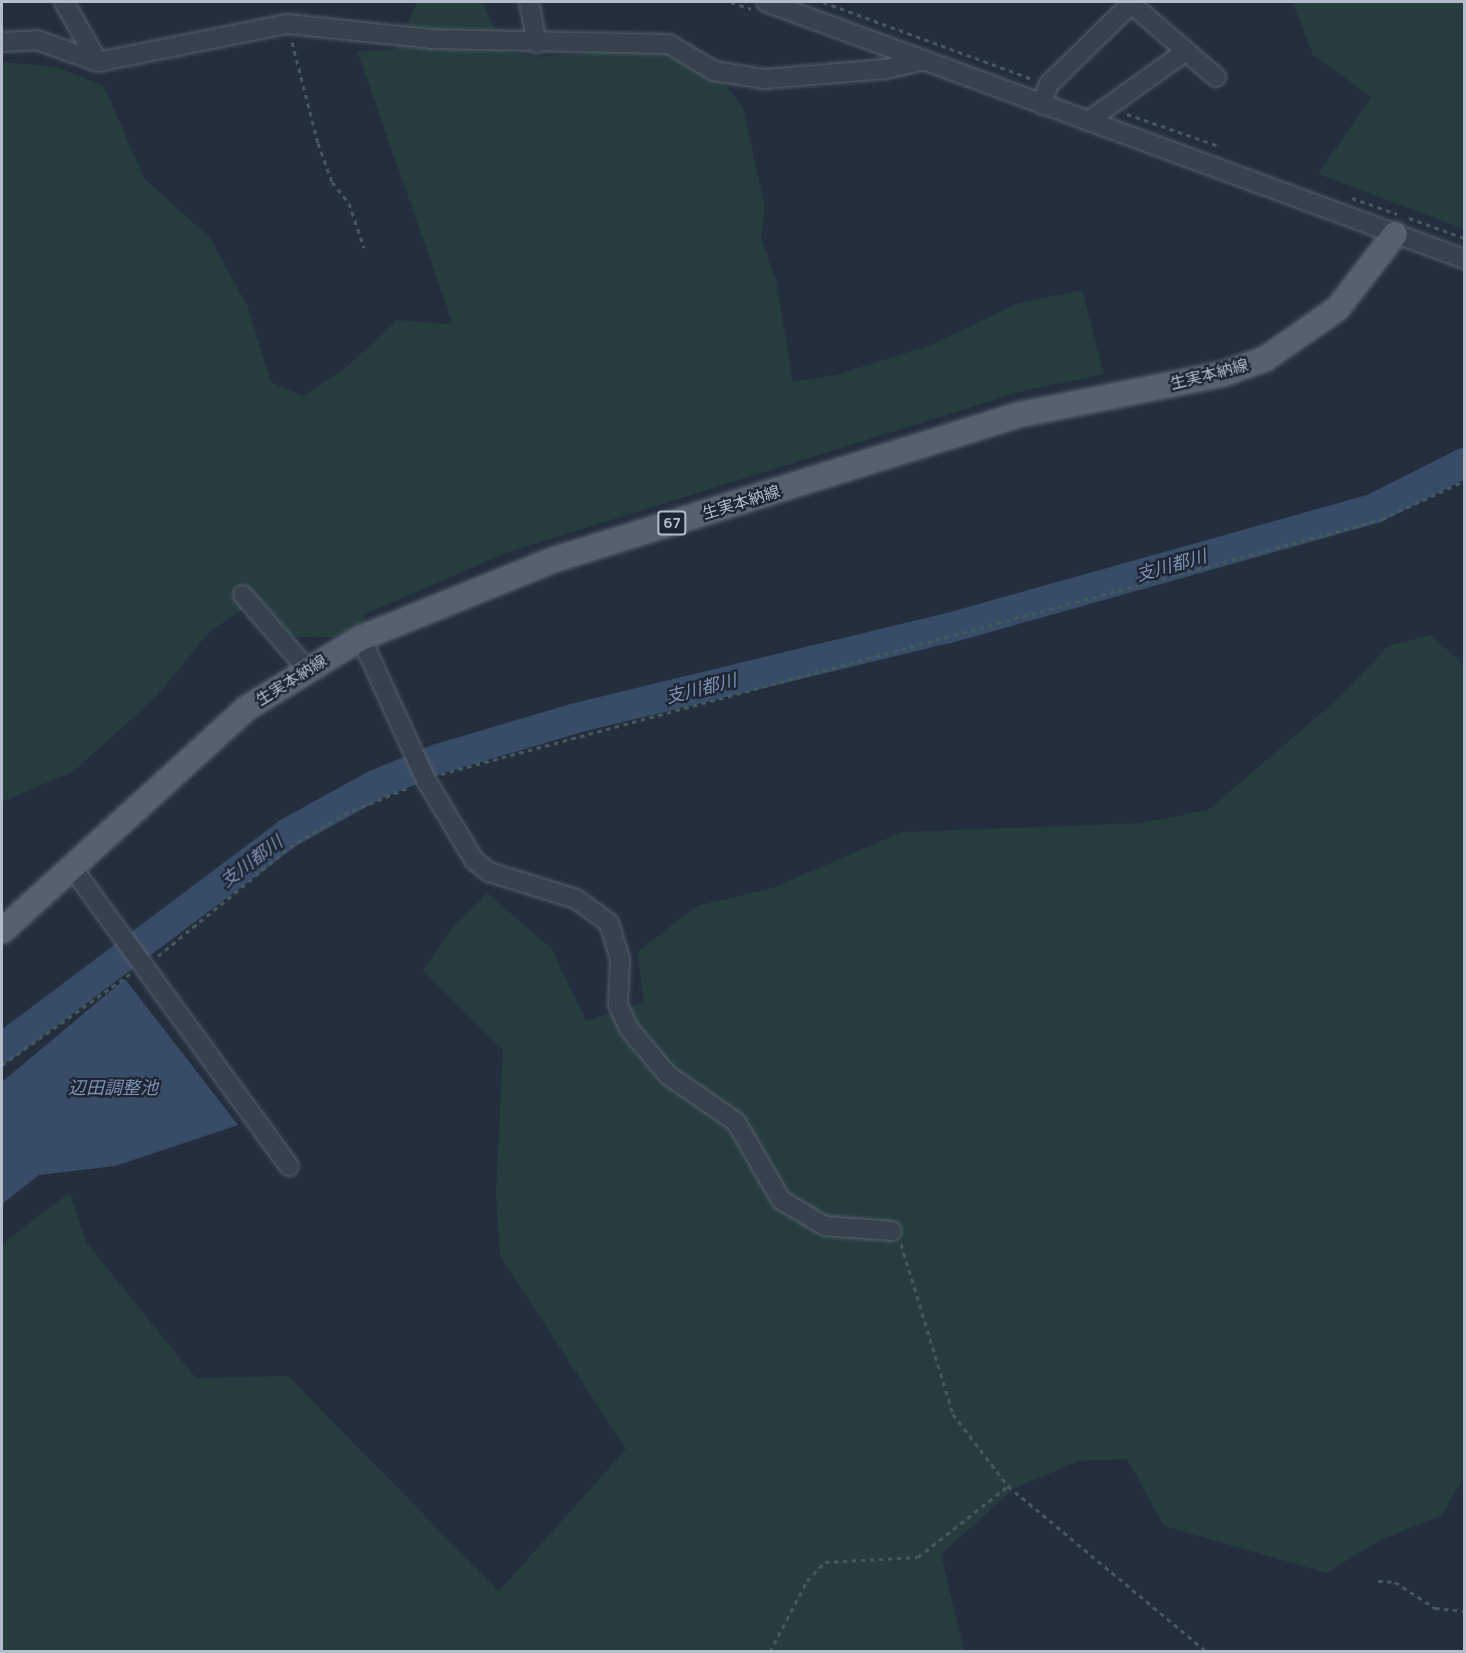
<!DOCTYPE html>
<html>
<head>
<meta charset="utf-8">
<style>
  body { margin:0 }
  #map { position:relative; width:1466px; height:1653px; overflow:hidden; background:#242f3e; font-family:Manrope,"Noto Sans JP",sans-serif }
  div>[style] { position:absolute }
  .green>* { inset:0; background:#263c3f }
  .water>* { inset:0; background:#394c67 }
  .river>* { height:30px; margin:-15px; padding:0 15px; transform-origin:15px; border-radius:15px; background:#394c67 }
  .path>* { height:3px; margin-top:-1.5px; transform-origin:0; background:repeating-linear-gradient(90deg,#44595c 0 4.5px,transparent 0 9px) }
  .roads { filter:drop-shadow(0 0 2px #565f6c) drop-shadow(0 0 2px #565f6c) }
  .minor>* { height:18px; margin:-9px; padding:0 9px; transform-origin:9px; border-radius:9px; background:#38414e }
  .major>* { height:24px; margin:-12px; padding:0 12px; transform-origin:12px; border-radius:12px; background:#56606e }
  span { translate:-50% -50%; white-space:nowrap; text-align:center; line-height:1.15; -webkit-text-stroke:4.5px #1d2633; paint-order:stroke }
  .shield-label span { padding:2px 4px; background:#1d2633; border:2px solid; border-radius:4px; -webkit-text-stroke-width:0 }
  .shield-label { font-size:15px; color:#b4bcc9; font-weight:700 }
  .street-label { font-size:16px; color:#b4bcc9 }
  .water-label { font-size:18px; color:#7c92b1; font-style:italic }
  .frame { position:absolute; inset:0; border:3px solid #b4bcc9; pointer-events:none }
</style>
</head>
<body>
<div id="map">
  <div class="green">
    <div style="clip-path:polygon(417px 2px,483px 2px,505px 52px,539px 57px,693px 43px,743px 107px,765px 208px,761px 238px,776px 281px,793px 382px,836px 375px,931px 345px,1018px 303px,1082px 290px,1104px 374px,1019px 392px,506px 553px,363px 615px,366px 621px,338px 637px,295px 637px,275px 626px,258px 599px,209px 632px,157px 696px,74px 771px,2px 802px,2px 62px,56px 67px,104px 86px,144px 178px,210px 238px,247px 305px,271px 382px,303px 396px,348px 366px,396px 320px,453px 324px,357px 51px,396px 49px)"></div>
    <div style="clip-path:polygon(1464px 2px,1464px 229px,1318px 174px,1371px 97px,1313px 55px,1293px 3px)"></div>
    <div style="clip-path:polygon(1432px 635px,1464px 666px,1464px 1477px,1442px 1515px,1378px 1541px,1327px 1573px,1164px 1526px,1127px 1459px,1079px 1461px,1015px 1488px,941px 1554px,964px 1651px,2px 1651px,2px 1244px,70px 1192px,86px 1242px,196px 1378px,288px 1376px,499px 1591px,626px 1449px,500px 1256px,496px 1194px,503px 1050px,423px 970px,455px 924px,487px 893px,552px 949px,586px 1021px,644px 1002px,637px 952px,697px 906px,775px 887px,902px 832px,1143px 823px,1208px 810px,1339px 698px,1388px 646px)"></div>
  </div>
  <div class="water">
    <div style="clip-path:polygon(125px 979px,238px 1125px,115px 1166px,39px 1175px,2px 1204px,2px 1082px)"></div>
  </div>
  <div class="river">
    <div style="left:2px;top:1048px;width:358px;rotate:-36.9deg"></div>
    <div style="left:288px;top:833px;width:99px;rotate:-28.9deg"></div>
    <div style="left:375px;top:785px;width:68px;rotate:-22.4deg"></div>
    <div style="left:438px;top:759px;width:144px;rotate:-16.5deg"></div>
    <div style="left:576px;top:718px;width:384px;rotate:-13.6deg"></div>
    <div style="left:949px;top:628px;width:443px;rotate:-15.7deg"></div>
    <div style="left:1375px;top:508px;width:100px;rotate:-26.8deg"></div>
  </div>
  <div class="path">
    <div style="left:731px;top:2px;width:21px;rotate:19deg"></div>
    <div style="left:823px;top:2px;width:223px;rotate:20.2deg"></div>
    <div style="left:292px;top:42px;width:104px;rotate:75.6deg"></div>
    <div style="left:318px;top:143px;width:41px;rotate:70.3deg"></div>
    <div style="left:332px;top:182px;width:27px;rotate:51deg"></div>
    <div style="left:349px;top:203px;width:47px;rotate:71.6deg"></div>
    <div style="left:1127px;top:114px;width:97px;rotate:19.2deg"></div>
    <div style="left:1352px;top:198px;width:48px;rotate:19.6deg"></div>
    <div style="left:1409px;top:218px;width:59px;rotate:20deg"></div>
    <div style="left:441px;top:774px;width:975px;rotate:-15.16deg"></div>
    <div style="left:1382px;top:519px;width:90px;rotate:-24.9deg"></div>
    <div style="left:158px;top:956px;width:171px;rotate:-39.5deg"></div>
    <div style="left:290px;top:847px;width:63px;rotate:-31.4deg"></div>
    <div style="left:344px;top:814px;width:71px;rotate:-22.2deg"></div>
    <div style="left:2px;top:1065px;width:157px;rotate:-35.4deg"></div>
    <div style="left:901px;top:1244px;width:178px;rotate:73deg"></div>
    <div style="left:953px;top:1414px;width:91px;rotate:52.6deg"></div>
    <div style="left:1008px;top:1486px;width:259px;rotate:39.8deg"></div>
    <div style="left:1378px;top:1581px;width:17px;rotate:3deg"></div>
    <div style="left:1395px;top:1582px;width:48px;rotate:33deg"></div>
    <div style="left:1435px;top:1608px;width:29px;rotate:6deg"></div>
    <div style="left:770px;top:1652px;width:80px;rotate:-62.5deg"></div>
    <div style="left:807px;top:1581px;width:26px;rotate:-47deg"></div>
    <div style="left:825px;top:1562px;width:93px;rotate:-3.1deg"></div>
    <div style="left:918px;top:1557px;width:115px;rotate:-38.3deg"></div>
  </div>
  <div class="roads">
    <div class="minor">
      <div style="left:64px;top:2px;width:69px;rotate:60.5deg"></div>
      <div style="left:529px;top:2px;width:42px;rotate:79deg"></div>
      <div style="left:766px;top:2px;width:744px;rotate:20.21deg"></div>
      <div style="left:1129px;top:2px;width:115px;rotate:40.8deg"></div>
      <div style="left:2px;top:42px;width:35px;rotate:-3deg"></div>
      <div style="left:37px;top:40px;width:65px;rotate:19.8deg"></div>
      <div style="left:98px;top:62px;width:193px;rotate:-11.4deg"></div>
      <div style="left:287px;top:24px;width:145px;rotate:5.9deg"></div>
      <div style="left:431px;top:39px;width:238px;rotate:1.2deg"></div>
      <div style="left:669px;top:44px;width:52px;rotate:31deg"></div>
      <div style="left:714px;top:71px;width:52px;rotate:8.9deg"></div>
      <div style="left:765px;top:79px;width:121px;rotate:-4.7deg"></div>
      <div style="left:886px;top:69px;width:37px;rotate:-13deg"></div>
      <div style="left:1042px;top:105px;width:22px;rotate:-72deg"></div>
      <div style="left:1049px;top:84px;width:116px;rotate:-44.3deg"></div>
      <div style="left:1088px;top:121px;width:120px;rotate:-35.5deg"></div>
      <div style="left:243px;top:595px;width:96px;rotate:49.2deg"></div>
      <div style="left:361px;top:638px;width:156px;rotate:65.4deg"></div>
      <div style="left:426px;top:780px;width:93px;rotate:59deg"></div>
      <div style="left:474px;top:860px;width:19px;rotate:39deg"></div>
      <div style="left:489px;top:872px;width:91px;rotate:17.2deg"></div>
      <div style="left:576px;top:899px;width:41px;rotate:36deg"></div>
      <div style="left:609px;top:923px;width:38px;rotate:73deg"></div>
      <div style="left:620px;top:959px;width:46px;rotate:92.5deg"></div>
      <div style="left:618px;top:1005px;width:26px;rotate:65deg"></div>
      <div style="left:629px;top:1029px;width:60px;rotate:49.7deg"></div>
      <div style="left:668px;top:1075px;width:83px;rotate:34.7deg"></div>
      <div style="left:736px;top:1122px;width:90px;rotate:60deg"></div>
      <div style="left:781px;top:1200px;width:51px;rotate:30.6deg"></div>
      <div style="left:825px;top:1226px;width:67px;rotate:4.3deg"></div>
      <div style="left:71px;top:866px;width:371px;rotate:54deg"></div>
    </div>
    <div class="major">
      <div style="left:2px;top:931px;width:331px;rotate:-42.3deg"></div>
      <div style="left:247px;top:708px;width:134px;rotate:-31.6deg"></div>
      <div style="left:361px;top:638px;width:207px;rotate:-22.1deg"></div>
      <div style="left:553px;top:560px;width:492px;rotate:-17.3deg"></div>
      <div style="left:1023px;top:414px;width:204px;rotate:-11.3deg"></div>
      <div style="left:1223px;top:374px;width:45px;rotate:-19.7deg"></div>
      <div style="left:1265px;top:359px;width:89px;rotate:-34.9deg"></div>
      <div style="left:1338px;top:308px;width:93px;rotate:-52.4deg"></div>
    </div>
  </div>
  <div class="shield-label">
    <span style="left:672px;top:523px">67</span>
  </div>
  <div class="street-label">
    <span style="left:1209px;top:374px;rotate:-14deg">生実本納線</span>
    <span style="left:741px;top:502px;rotate:-17deg">生実本納線</span>
    <span style="left:291px;top:680px;rotate:-32deg">生実本納線</span>
  </div>
  <div class="water-label">
    <span style="left:1171px;top:565px;rotate:-16deg">支川都川</span>
    <span style="left:701px;top:688px;rotate:-14deg">支川都川</span>
    <span style="left:251px;top:861px;rotate:-37deg">支川都川</span>
    <span style="left:113px;top:1087px">辺田調整池</span>
  </div>
  <div class="frame"></div>
</div>
</body>
</html>
